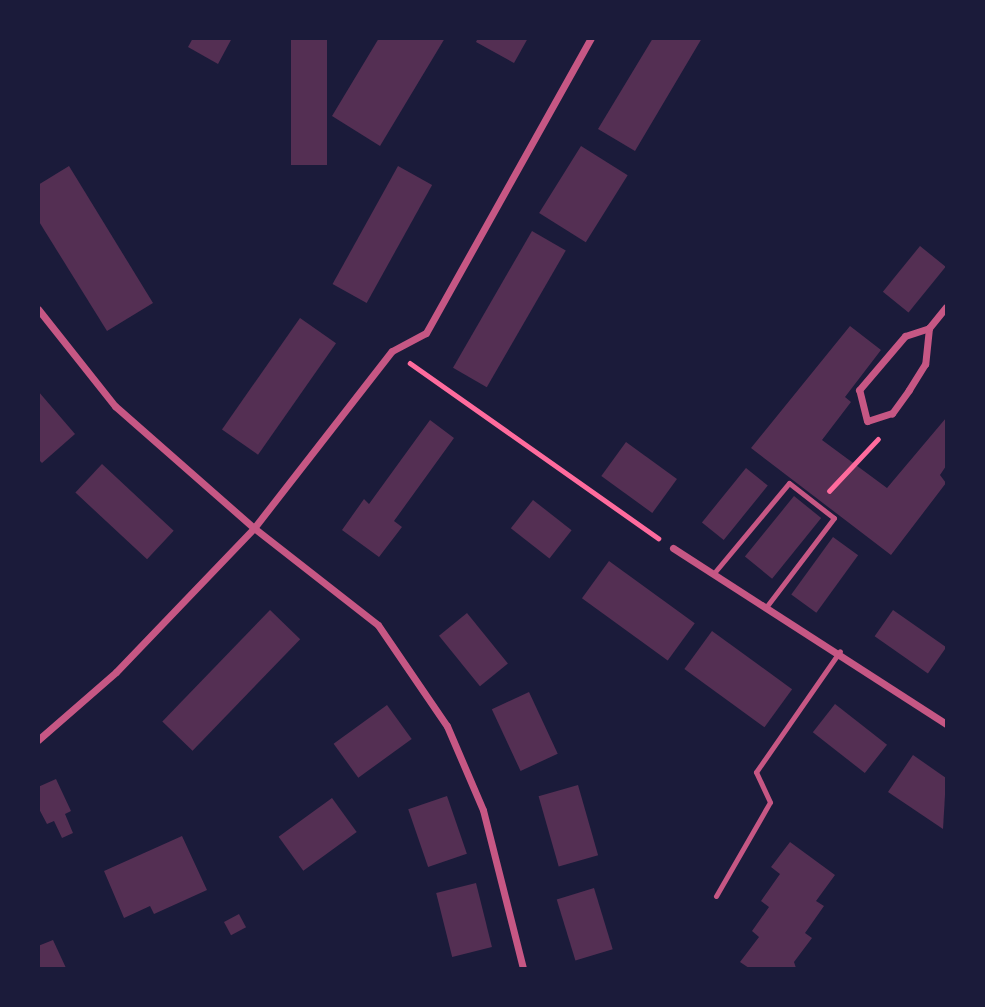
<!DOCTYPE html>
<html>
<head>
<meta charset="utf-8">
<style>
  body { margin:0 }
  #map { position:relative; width:985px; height:1007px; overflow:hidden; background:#1b1b3a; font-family:Figtree,sans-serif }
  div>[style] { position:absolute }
  .building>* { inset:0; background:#542f53; transform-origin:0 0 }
  .path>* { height:4.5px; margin:-2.25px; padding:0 2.25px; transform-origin:2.25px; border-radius:2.25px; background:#ff6b9d }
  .service>* { height:5px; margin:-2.5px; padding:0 2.5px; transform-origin:2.5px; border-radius:2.5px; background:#c65784 }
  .minor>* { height:7px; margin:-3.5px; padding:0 3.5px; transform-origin:3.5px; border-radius:3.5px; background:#c65784 }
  span { translate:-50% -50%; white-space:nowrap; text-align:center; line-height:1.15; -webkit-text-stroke:5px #1b1b3a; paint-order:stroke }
  .frame { position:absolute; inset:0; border:40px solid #1b1b3a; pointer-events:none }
</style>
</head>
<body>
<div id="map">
  <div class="building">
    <div style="clip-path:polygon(193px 38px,232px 38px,218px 64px,188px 47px)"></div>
    <div style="left:291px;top:38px;width:36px;height:127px"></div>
    <div style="clip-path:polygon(379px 38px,445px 38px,380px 146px,332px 116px)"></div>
    <div style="clip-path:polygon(478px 38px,528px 38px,514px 63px,476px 42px)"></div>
    <div style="clip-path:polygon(653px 38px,702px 38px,635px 151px,598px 129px)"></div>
    <div style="left:581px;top:146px;width:55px;height:79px;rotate:32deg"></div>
    <div style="clip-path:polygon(69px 166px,153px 303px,107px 331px,38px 220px,38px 185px)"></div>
    <div style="left:398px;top:166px;width:39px;height:135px;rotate:29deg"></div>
    <div style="left:532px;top:231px;width:39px;height:158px;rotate:30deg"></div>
    <div style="left:920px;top:246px;width:33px;height:59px;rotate:39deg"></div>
    <div style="left:300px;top:318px;width:44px;height:136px;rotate:35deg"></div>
    <div style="clip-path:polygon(850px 326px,881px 350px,845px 397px,851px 402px,822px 440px,887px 488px,946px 418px,946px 466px,940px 475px,946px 483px,891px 555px,751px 448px)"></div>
    <div style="clip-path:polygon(38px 391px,75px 434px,42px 463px,38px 459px)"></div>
    <div style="clip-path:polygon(430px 420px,454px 438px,394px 521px,402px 527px,379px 557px,342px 530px,364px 499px,369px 504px)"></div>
    <div style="left:626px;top:442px;width:63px;height:42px;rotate:36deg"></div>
    <div style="left:102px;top:464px;width:98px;height:39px;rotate:43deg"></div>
    <div style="left:746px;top:468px;width:28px;height:70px;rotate:39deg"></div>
    <div style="left:794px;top:496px;width:35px;height:78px;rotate:39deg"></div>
    <div style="left:533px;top:500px;width:49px;height:36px;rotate:38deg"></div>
    <div style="left:833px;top:537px;width:31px;height:71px;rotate:36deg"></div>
    <div style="left:609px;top:561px;width:106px;height:46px;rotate:36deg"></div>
    <div style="left:270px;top:610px;width:42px;height:155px;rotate:44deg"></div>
    <div style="left:893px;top:610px;width:65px;height:32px;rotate:35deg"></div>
    <div style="left:467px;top:613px;width:65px;height:36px;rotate:51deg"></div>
    <div style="left:712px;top:631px;width:99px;height:47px;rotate:36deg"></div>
    <div style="left:529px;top:692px;width:68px;height:41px;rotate:65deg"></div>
    <div style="left:835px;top:704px;width:66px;height:36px;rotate:38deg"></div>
    <div style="left:387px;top:705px;width:42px;height:66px;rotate:54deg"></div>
    <div style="clip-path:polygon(913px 755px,946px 778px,943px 829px,888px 792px)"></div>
    <div style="clip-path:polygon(56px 779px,71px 811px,65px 814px,73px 833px,62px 838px,54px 821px,47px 824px,38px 807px,38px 787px)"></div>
    <div style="left:578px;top:785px;width:73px;height:41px;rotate:74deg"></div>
    <div style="left:447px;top:796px;width:61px;height:41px;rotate:71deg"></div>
    <div style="left:332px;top:798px;width:42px;height:66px;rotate:54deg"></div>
    <div style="clip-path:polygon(182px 836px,207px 890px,154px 914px,150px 906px,124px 918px,104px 871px)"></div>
    <div style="clip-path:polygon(790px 842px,835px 875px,816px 901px,824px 906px,805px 933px,812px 938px,794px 962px,796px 968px,749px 968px,740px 962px,759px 937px,752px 931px,769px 907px,761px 901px,780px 874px,771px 867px)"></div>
    <div style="left:476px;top:883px;width:66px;height:41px;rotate:76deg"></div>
    <div style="left:594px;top:888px;width:64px;height:39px;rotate:73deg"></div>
    <div style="left:239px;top:914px;width:15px;height:17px;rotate:62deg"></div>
    <div style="clip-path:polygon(53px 940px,66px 968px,38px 968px,38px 946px)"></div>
  </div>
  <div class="path">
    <div style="left:410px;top:363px;width:304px;rotate:35.2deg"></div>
    <div style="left:829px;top:491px;width:71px;rotate:-46.7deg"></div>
  </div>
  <div class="service">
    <div style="left:714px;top:573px;width:117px;rotate:-50.2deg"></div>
    <div style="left:789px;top:483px;width:57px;rotate:37.9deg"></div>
    <div style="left:834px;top:518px;width:111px;rotate:127.3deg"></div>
    <div style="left:716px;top:896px;width:108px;rotate:-60.1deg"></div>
    <div style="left:770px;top:802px;width:33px;rotate:-115deg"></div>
    <div style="left:756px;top:772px;width:147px;rotate:-55.2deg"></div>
  </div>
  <div class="minor">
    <div style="left:38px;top:309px;width:124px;rotate:51.6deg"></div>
    <div style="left:115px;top:406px;width:185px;rotate:41.3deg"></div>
    <div style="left:254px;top:528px;width:157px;rotate:38deg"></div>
    <div style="left:378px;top:625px;width:122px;rotate:55.7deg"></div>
    <div style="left:447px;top:726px;width:91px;rotate:66.8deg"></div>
    <div style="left:483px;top:810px;width:163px;rotate:75.8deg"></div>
    <div style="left:929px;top:328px;width:36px;rotate:96deg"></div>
    <div style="left:925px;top:364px;width:31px;rotate:122deg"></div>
    <div style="left:909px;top:390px;width:29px;rotate:126deg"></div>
    <div style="left:892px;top:413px;width:26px;rotate:162deg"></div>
    <div style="left:867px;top:421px;width:32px;rotate:-104deg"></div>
    <div style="left:859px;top:390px;width:71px;rotate:-49.6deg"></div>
    <div style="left:905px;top:336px;width:25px;rotate:-18deg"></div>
    <div style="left:929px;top:328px;width:27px;rotate:-51deg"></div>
    <div style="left:673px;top:548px;width:325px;rotate:32.8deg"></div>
    <div style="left:38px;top:740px;width:103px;rotate:-41.1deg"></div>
    <div style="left:116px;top:672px;width:199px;rotate:-46.2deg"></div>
    <div style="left:254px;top:528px;width:224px;rotate:-52.1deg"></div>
    <div style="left:392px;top:351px;width:38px;rotate:-28deg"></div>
    <div style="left:426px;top:333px;width:338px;rotate:-60.8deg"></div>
  </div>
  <div class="frame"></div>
</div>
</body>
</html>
